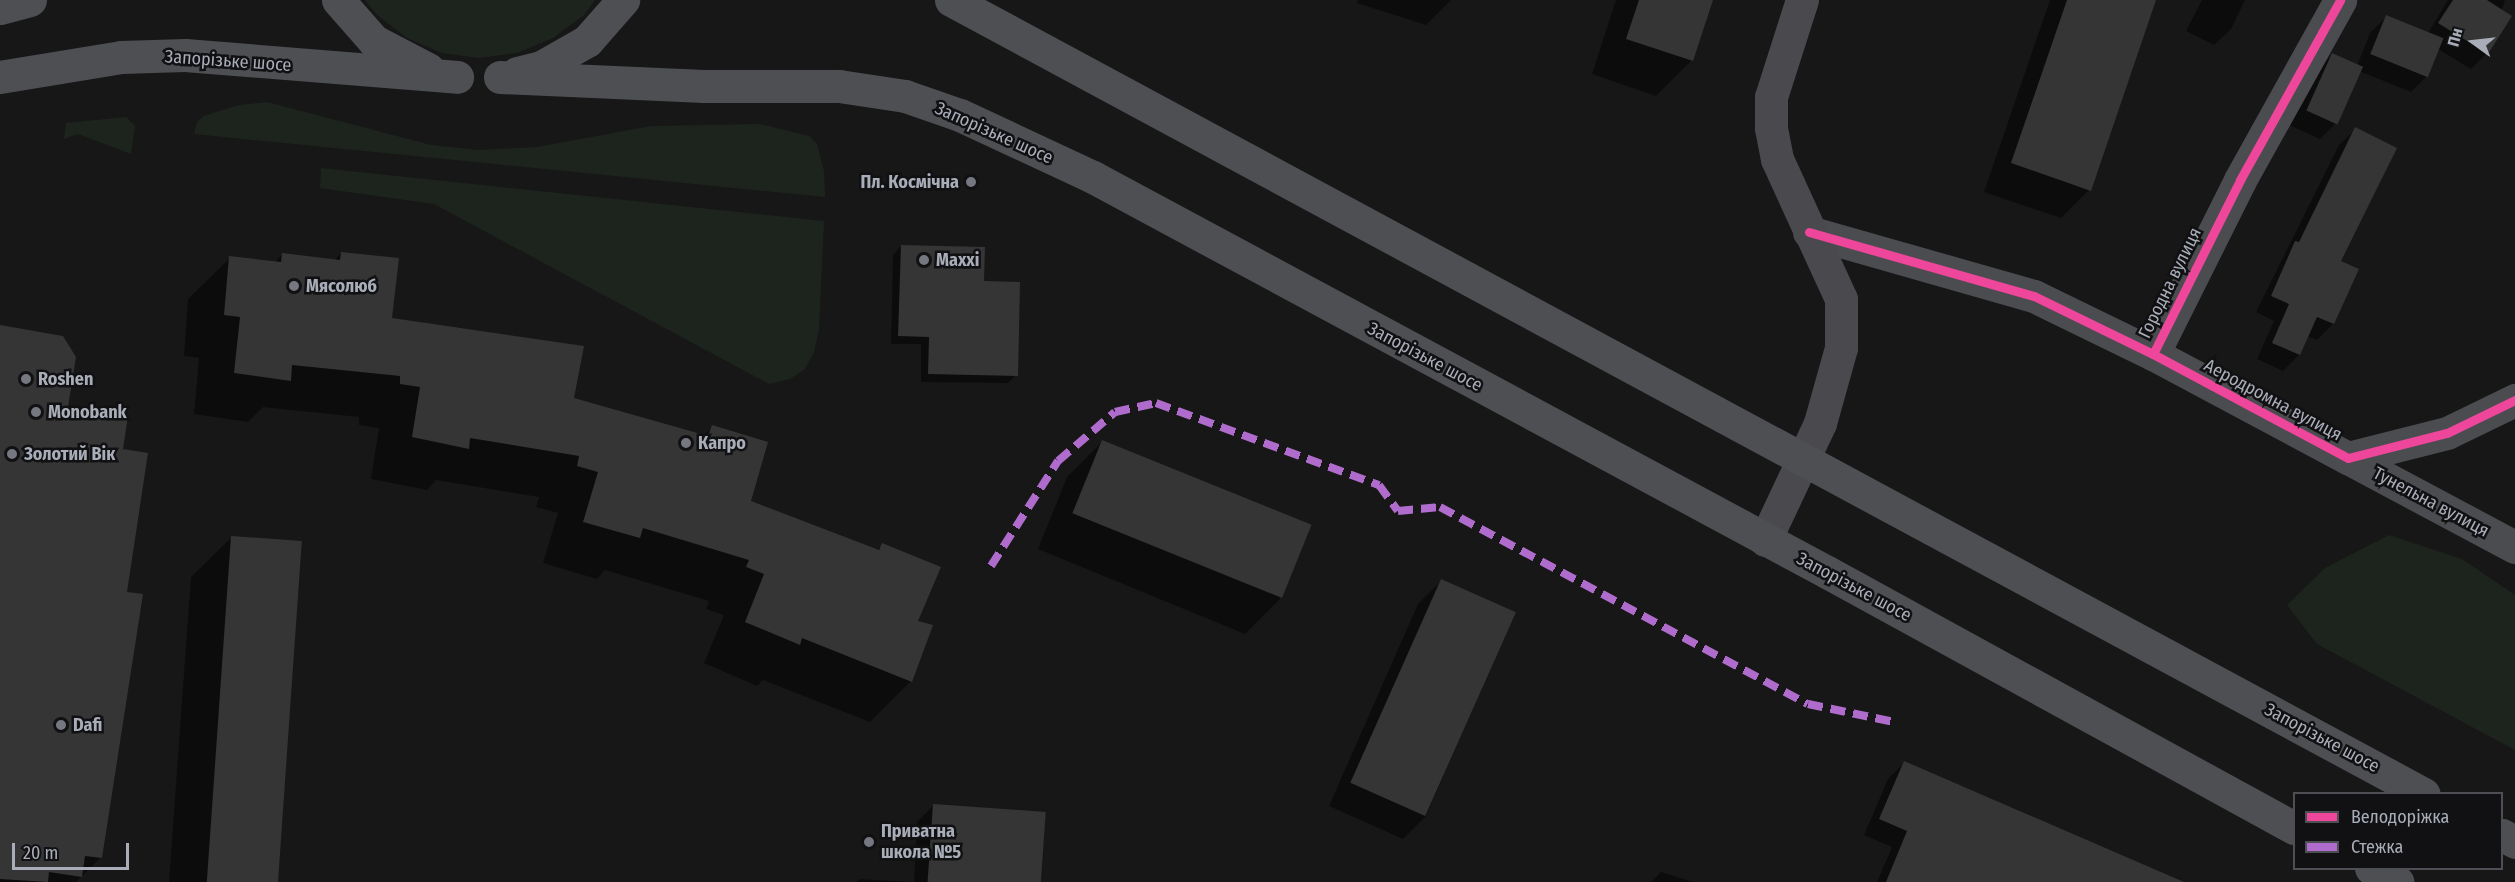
<!DOCTYPE html>
<html>
<head>
<meta charset="utf-8">
<style>
  body { margin:0 }
  #map { position:relative; width:2515px; height:882px; overflow:hidden; background:#171717; font-family:"Fira Sans Condensed",sans-serif }
  div>[style] { position:absolute }
  .green>* { inset:0; background:#1d241e }
  .shadow>* { inset:0; background:#0007 }
  .building>* { inset:0; background:#353536; transform-origin:0 0 }
  .street>* { height:33px; margin:-16.5px; padding:0 16.5px; transform-origin:16.5px; border-radius:16.5px; background:#4b4c50 }
  .secondary>* { height:33px; margin:-16.5px; padding:0 16.5px; transform-origin:16.5px; border-radius:16.5px; background:#4a4a4e }
  .primary>* { height:33px; margin:-16.5px; padding:0 16.5px; transform-origin:16.5px; border-radius:16.5px; background:#4d4f52 }
  .quiet>* { height:8px; margin-top:-4px; transform-origin:0; background:repeating-linear-gradient(90deg,#b06ccc 0 15px,transparent 0 23px) }
  .cycleway>* { height:9px; margin:-4.5px; padding:0 4.5px; transform-origin:4.5px; border-radius:4.5px; background:#ed469a }
  .dots>* { width:16px; height:16px; translate:-50% -50%; box-sizing:border-box; border:3px solid #111113; border-radius:50% }
  span { translate:-50% -50%; white-space:nowrap; text-align:center; line-height:1.15; -webkit-text-stroke:5px #111113; paint-order:stroke }
  .street-label { font-size:18px; color:#a8adb8 }
  .poi-label { font-size:18px; color:#a8adb8; font-weight:700 }
  .right { translate:-100% -50%; text-align:right }
  .left { translate:0 -50%; text-align:left }
  .legend { position:absolute; left:2293px; top:792px; width:210px; height:78px; box-sizing:border-box; background:#111113; border:2px solid #4d4f55; margin:0; padding:8px 10px; list-style:none; font-size:18px; color:#a8adb8 }
  .legend li { display:flex; align-items:center; gap:12px; height:30px }
  .legend b { width:30px; border:2px solid #4d4f55 }
  .north { position:absolute; left:2443px; top:12px; width:60px; height:60px; -webkit-text-stroke:4px #111113; paint-order:stroke; rotate:285deg; font-size:16px; font-weight:700; line-height:24px; text-align:center; color:#a8adb8 }
  .north::after { content:''; display:block; margin:auto; width:21px; height:27px; background:#a8adb8; clip-path:polygon(50% 0,100% 100%,50% 72%,0 100%) }
  .scale { position:absolute; left:12px; top:843px; width:117px; height:27px; box-sizing:border-box; border:3px solid #a8adb8; border-top:0; padding-left:8px; font-size:18px; line-height:21px; white-space:nowrap; color:#a8adb8; -webkit-text-stroke:4px #111113; paint-order:stroke }
</style>
</head>
<body>
<div id="map">
  <div class="green">
    <div style="clip-path:polygon(365px 0,595px 0,584px 15px,553px 38px,517px 53px,479px 58px,442px 53px,407px 38px,377px 15px)"></div>
    <div style="clip-path:polygon(267px 102px,431px 145px,478px 150px,537px 147px,651px 126px,760px 124px,809px 136px,817px 144px,824px 171px,825px 197px,194px 134px,197px 122px,204px 116px,239px 105px)"></div>
    <div style="clip-path:polygon(126px 117px,135px 126px,131px 154px,78px 134px,64px 139px,66px 123px)"></div>
    <div style="clip-path:polygon(321px 168px,824px 221px,819px 330px,814px 352px,805px 369px,790px 379px,769px 384px,434px 204px,320px 188px)"></div>
    <div style="clip-path:polygon(2389px 535px,2462px 559px,2515px 595px,2515px 750px,2317px 644px,2287px 605px,2325px 568px)"></div>
  </div>
  <div class="shadow">
    <div style="clip-path:polygon(1358px 0,1451px 0,1426px 25px,1357px 3px)"></div>
    <div style="clip-path:polygon(1616px 0,1712px 0,1692px 60px,1656px 96px,1592px 74px)"></div>
    <div style="clip-path:polygon(2050px 0,2155px 0,2089px 190px,2061px 218px,1984px 192px)"></div>
    <div style="clip-path:polygon(2202px 0,2245px 0,2231px 29px,2214px 45px,2186px 31px)"></div>
    <div style="clip-path:polygon(2448px 0,2505px 0,2487px 53px,2471px 69px,2438px 49px,2427px 76px,2411px 92px,2359px 71px,2336px 123px,2320px 139px,2289px 125px,2316px 71px,2332px 55px,2357px 66px,2370px 33px,2386px 17px,2428px 33px)"></div>
    <div style="clip-path:polygon(2356px 129px,2333px 324px,2317px 340px,2307px 336px,2299px 355px,2283px 371px,2257px 359px,2274px 321px,2256px 312px,2339px 145px)"></div>
    <div style="clip-path:polygon(901px 246px,982px 283px,1016px 375px,1008px 383px,921px 382px,921px 344px,891px 344px,893px 255px)"></div>
    <div style="clip-path:polygon(341px 253px,390px 319px,573px 399px,703px 436px,713px 427px,750px 502px,877px 550px,882px 545px,915px 622px,911px 681px,870px 722px,763px 680px,757px 686px,704px 663px,724px 615px,706px 609px,709px 601px,605px 570px,597px 579px,543px 563px,558px 513px,536px 507px,539px 497px,436px 480px,427px 490px,371px 479px,379px 428px,359px 425px,359px 417px,263px 407px,248px 422px,194px 414px,199px 358px,184px 356px,188px 299px,230px 258px,274px 263px,282px 255px,334px 261px)"></div>
    <div style="clip-path:polygon(0 327px,67px 408px,122px 450px,125px 593px,101px 857px,76px 882px,0 882px)"></div>
    <div style="clip-path:polygon(1103px 441px,1310px 527px,1280px 599px,1245px 634px,1038px 549px,1067px 477px)"></div>
    <div style="clip-path:polygon(231px 538px,275px 882px,169px 882px,191px 577px)"></div>
    <div style="clip-path:polygon(1441px 581px,1514px 614px,1426px 816px,1403px 839px,1329px 806px,1418px 604px)"></div>
    <div style="clip-path:polygon(1904px 763px,2180px 882px,1877px 882px,1892px 847px,1864px 835px,1888px 779px)"></div>
    <div style="clip-path:polygon(934px 805px,1040px 882px,914px 882px,917px 822px)"></div>
    <div style="clip-path:polygon(1661px 872px,1693px 882px,1651px 882px)"></div>
    <div style="clip-path:polygon(860px 879px,913px 882px,856px 882px)"></div>
  </div>
  <div class="building">
    <div style="clip-path:polygon(1639px 0,1713px 0,1693px 61px,1626px 39px)"></div>
    <div style="clip-path:polygon(2067px 0,2156px 0,2091px 191px,2011px 163px)"></div>
    <div style="clip-path:polygon(2453px 0,2487px 0,2512px 16px,2488px 54px,2438px 23px)"></div>
    <div style="left:2386px;top:15px;width:62px;height:42px;rotate:22deg"></div>
    <div style="left:2332px;top:53px;width:34px;height:63px;rotate:24deg"></div>
    <div style="clip-path:polygon(2355px 127px,2397px 148px,2341px 261px,2359px 269px,2334px 324px,2317px 317px,2300px 355px,2272px 343px,2289px 304px,2271px 296px,2295px 241px,2299px 242px)"></div>
    <div style="clip-path:polygon(901px 245px,985px 247px,984px 281px,1020px 282px,1018px 376px,928px 374px,929px 337px,898px 336px)"></div>
    <div style="clip-path:polygon(341px 252px,399px 258px,392px 318px,584px 346px,574px 398px,708px 436px,712px 425px,768px 442px,751px 501px,879px 550px,882px 543px,941px 567px,918px 621px,933px 625px,912px 682px,802px 638px,800px 645px,745px 622px,764px 574px,746px 567px,749px 560px,643px 528px,640px 538px,583px 522px,598px 472px,577px 466px,579px 456px,470px 438px,469px 449px,412px 437px,420px 387px,400px 384px,400px 376px,292px 365px,291px 381px,234px 373px,240px 317px,224px 315px,229px 256px,281px 262px,282px 253px,340px 260px)"></div>
    <div style="clip-path:polygon(0 325px,63px 336px,76px 357px,68px 407px,128px 416px,123px 449px,148px 453px,127px 592px,143px 594px,102px 858px,85px 856px,82px 877px,49px 872px,48px 882px,0 879px)"></div>
    <div style="left:1102px;top:440px;width:226px;height:79px;rotate:22deg"></div>
    <div style="left:231px;top:536px;width:71px;height:347px;rotate:4deg"></div>
    <div style="left:1441px;top:579px;width:82px;height:223px;rotate:24deg"></div>
    <div style="clip-path:polygon(1904px 761px,2184px 882px,1886px 882px,1907px 831px,1879px 819px)"></div>
    <div style="left:933px;top:804px;width:113px;height:78px;rotate:4deg"></div>
  </div>
  <div class="street">
    <div style="left:1809px;top:232px;width:234px;rotate:15.9deg"></div>
    <div style="left:2034px;top:296px;width:132px;rotate:26deg"></div>
    <div style="left:2153px;top:354px;width:195px;rotate:-63.4deg"></div>
    <div style="left:2240px;top:180px;width:206px;rotate:-60.9deg"></div>
    <div style="left:2153px;top:354px;width:221px;rotate:28.1deg"></div>
    <div style="left:2348px;top:458px;width:102px;rotate:-14.2deg"></div>
    <div style="left:2447px;top:433px;width:76px;rotate:-25.9deg"></div>
    <div style="left:2348px;top:458px;width:189px;rotate:28.1deg"></div>
  </div>
  <div class="secondary">
    <div style="left:1765px;top:540px;width:129px;rotate:-64.8deg"></div>
    <div style="left:1820px;top:423px;width:78px;rotate:-74.4deg"></div>
    <div style="left:1841px;top:348px;width:49px;rotate:-90deg"></div>
    <div style="left:1841px;top:299px;width:154px;rotate:-114.6deg"></div>
    <div style="left:1777px;top:159px;width:32px;rotate:-101deg"></div>
    <div style="left:1771px;top:128px;width:31px;rotate:-90deg"></div>
    <div style="left:1771px;top:97px;width:102px;rotate:-72.3deg"></div>
  </div>
  <div class="primary">
    <div style="left:338px;top:0;width:55px;rotate:48.7deg"></div>
    <div style="left:374px;top:41px;width:61px;rotate:27.4deg"></div>
    <div style="left:951px;top:0;width:1673px;rotate:28.33deg"></div>
    <div style="left:0;top:8px;width:31px;rotate:-15deg"></div>
    <div style="left:517px;top:73px;width:25px;rotate:-14deg"></div>
    <div style="left:541px;top:67px;width:53px;rotate:-29.5deg"></div>
    <div style="left:587px;top:41px;width:55px;rotate:-48.7deg"></div>
    <div style="left:0;top:77px;width:123px;rotate:-9.4deg"></div>
    <div style="left:121px;top:57px;width:64px;rotate:-1.8deg"></div>
    <div style="left:185px;top:55px;width:273px;rotate:4.6deg"></div>
    <div style="left:500px;top:77px;width:204px;rotate:2.5deg"></div>
    <div style="left:704px;top:86px;width:135px"></div>
    <div style="left:839px;top:86px;width:67px;rotate:8.6deg"></div>
    <div style="left:905px;top:96px;width:58px;rotate:19.1deg"></div>
    <div style="left:960px;top:115px;width:147px;rotate:25deg"></div>
    <div style="left:1093px;top:177px;width:834px;rotate:28.29deg"></div>
    <div style="left:1827px;top:572px;width:533px;rotate:28.73deg"></div>
    <div style="left:2502px;top:835px;width:15px;rotate:28deg"></div>
    <div style="left:2371px;top:868px;width:30px;rotate:28deg"></div>
  </div>
  <div class="quiet">
    <div style="left:991px;top:566px;width:125px;rotate:-57.5deg"></div>
    <div style="left:1058px;top:461px;width:75px;rotate:-40.7deg"></div>
    <div style="left:1115px;top:412px;width:42px;rotate:-12.4deg"></div>
    <div style="left:1156px;top:403px;width:238px;rotate:20.2deg"></div>
    <div style="left:1379px;top:485px;width:32px;rotate:54deg"></div>
    <div style="left:1398px;top:511px;width:42px;rotate:-5.4deg"></div>
    <div style="left:1440px;top:507px;width:417px;rotate:28.2deg"></div>
    <div style="left:1808px;top:704px;width:88px;rotate:11.8deg"></div>
  </div>
  <div class="cycleway">
    <div style="left:1809px;top:232px;width:234px;rotate:15.9deg"></div>
    <div style="left:2034px;top:296px;width:132px;rotate:26deg"></div>
    <div style="left:2153px;top:354px;width:195px;rotate:-63.4deg"></div>
    <div style="left:2240px;top:180px;width:206px;rotate:-60.9deg"></div>
    <div style="left:2153px;top:354px;width:221px;rotate:28.1deg"></div>
    <div style="left:2348px;top:458px;width:102px;rotate:-14.2deg"></div>
    <div style="left:2447px;top:433px;width:76px;rotate:-25.9deg"></div>
  </div>
  <div class="dots">
    <div style="left:971px;top:182px;background:#757880"></div>
    <div style="left:924px;top:260px;background:#757880"></div>
    <div style="left:294px;top:286px;background:#757880"></div>
    <div style="left:26px;top:379px;background:#757880"></div>
    <div style="left:36px;top:412px;background:#757880"></div>
    <div style="left:686px;top:443px;background:#757880"></div>
    <div style="left:12px;top:454px;background:#757880"></div>
    <div style="left:61px;top:725px;background:#757880"></div>
    <div style="left:869px;top:842px;background:#757880"></div>
  </div>
  <div class="street-label">
    <span style="left:228px;top:61px;rotate:4deg">Запорізьке шосе</span>
    <span style="left:994px;top:133px;rotate:24deg">Запорізьке шосе</span>
    <span style="left:2170px;top:283px;rotate:-64deg">Городна вулиця</span>
    <span style="left:1425px;top:357px;rotate:28deg">Запорізьке шосе</span>
    <span style="left:2273px;top:400px;rotate:28deg">Аеродромна вулиця</span>
    <span style="left:2431px;top:502px;rotate:28deg">Тунельна вулиця</span>
    <span style="left:1854px;top:587px;rotate:28deg">Запорізьке шосе</span>
    <span style="left:2322px;top:738px;rotate:28deg">Запорізьке шосе</span>
  </div>
  <div class="poi-label">
    <span class="right" style="left:959px;top:182px">Пл. Космічна</span>
    <span class="left" style="left:936px;top:260px">Maxxi</span>
    <span class="left" style="left:306px;top:286px">Мясолюб</span>
    <span class="left" style="left:38px;top:379px">Roshen</span>
    <span class="left" style="left:48px;top:412px">Monobank</span>
    <span class="left" style="left:698px;top:443px">Капро</span>
    <span class="left" style="left:24px;top:454px">Золотий Вік</span>
    <span class="left" style="left:73px;top:725px">Dafi</span>
    <span class="left" style="left:881px;top:842px">Приватна<br>школа №5</span>
  </div>
  <ul class="legend">
  <li><b style="height:8px;background:#ed469a"></b>Велодоріжка</li>
  <li><b style="height:8px;background:#b06ccc"></b>Стежка</li>
  </ul>
  <div class="north">Пн</div>
  <div class="scale">20 m</div>
</div>
</body>
</html>
